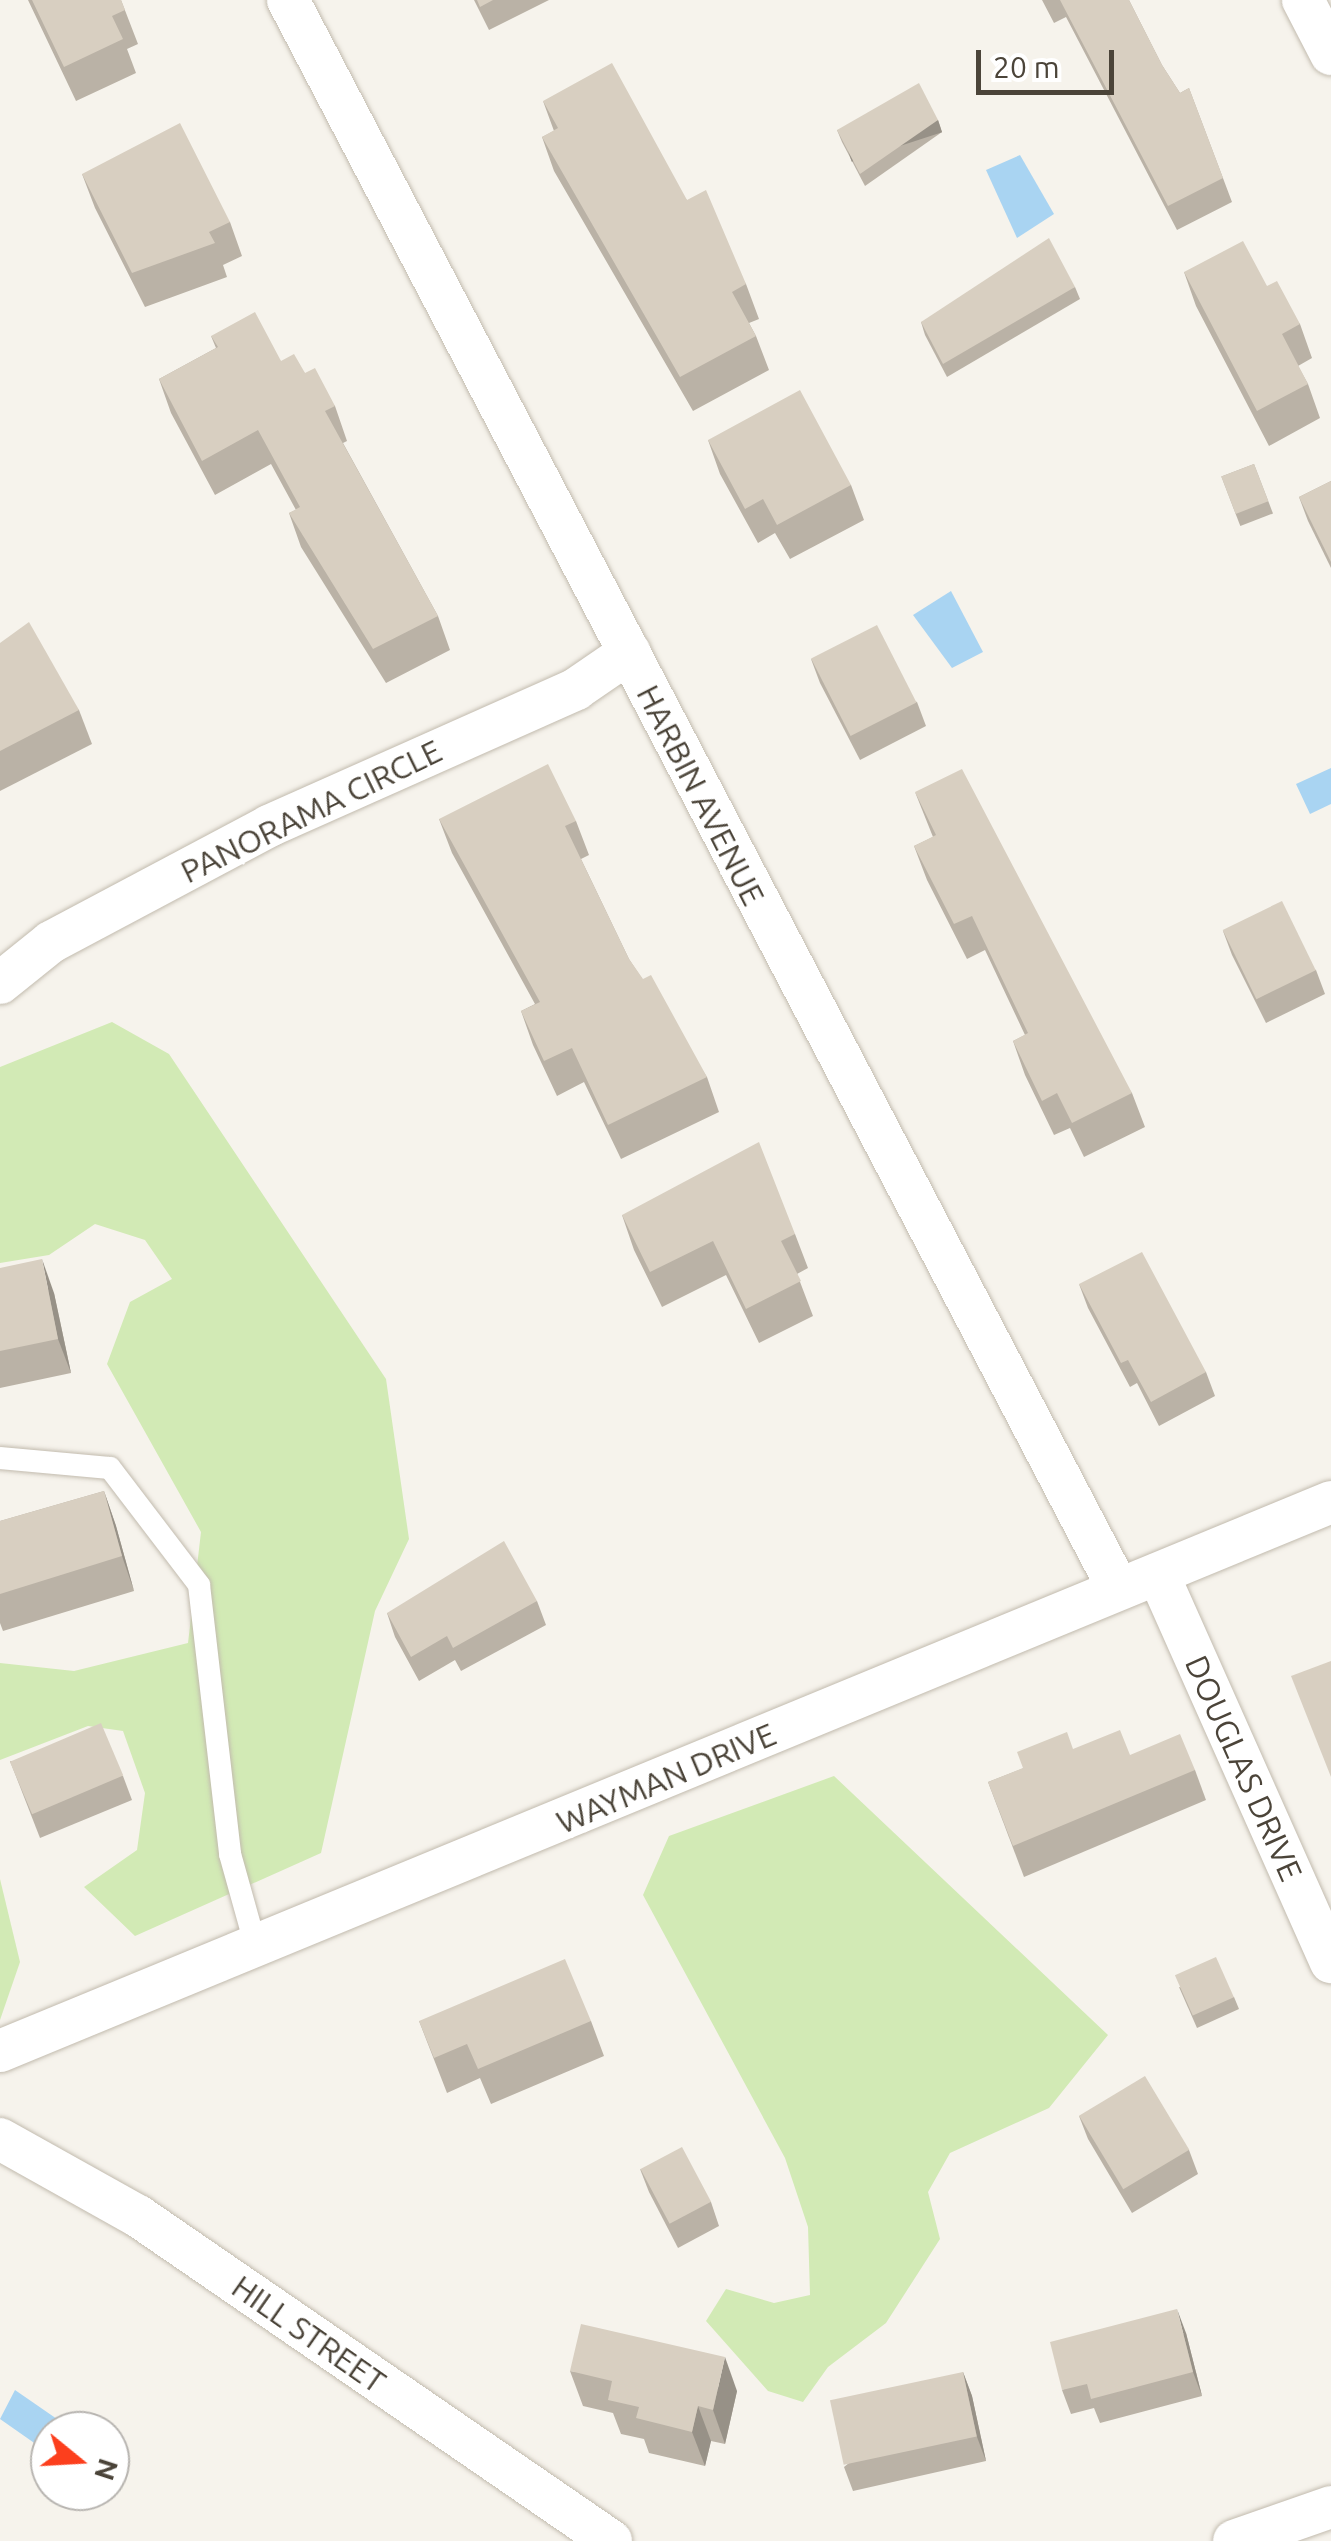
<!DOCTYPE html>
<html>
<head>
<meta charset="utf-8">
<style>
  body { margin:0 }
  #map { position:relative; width:1331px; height:2541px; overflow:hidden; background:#f6f3ec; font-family:Ubuntu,sans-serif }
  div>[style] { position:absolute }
  .green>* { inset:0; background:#d2eab5 }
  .water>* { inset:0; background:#a9d4f2 }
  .roads { filter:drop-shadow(0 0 2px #c2bbae) drop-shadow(0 0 2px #c2bbae) }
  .service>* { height:22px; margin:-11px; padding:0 11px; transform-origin:11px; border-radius:11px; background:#fff }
  .minor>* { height:42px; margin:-21px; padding:0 21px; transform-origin:21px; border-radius:21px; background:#fff }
  .wall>* { inset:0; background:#bab2a6; transform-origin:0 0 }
  .shaded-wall>* { inset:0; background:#979187; transform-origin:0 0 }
  .building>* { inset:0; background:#d8cfc1; transform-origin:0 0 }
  span { translate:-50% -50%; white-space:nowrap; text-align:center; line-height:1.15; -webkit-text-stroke:8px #fff; paint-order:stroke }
  .street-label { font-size:32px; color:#4b4439 }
  .north { position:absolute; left:30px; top:2411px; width:100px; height:100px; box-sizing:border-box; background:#fff; border:2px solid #b7b4b0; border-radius:50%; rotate:108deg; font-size:28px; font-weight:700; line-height:40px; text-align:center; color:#4b4439 }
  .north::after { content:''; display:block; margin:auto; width:35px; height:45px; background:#fc3f1d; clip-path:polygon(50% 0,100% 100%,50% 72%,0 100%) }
  .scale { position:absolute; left:976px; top:50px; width:138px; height:45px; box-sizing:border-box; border:5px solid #4b4439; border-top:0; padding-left:12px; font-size:30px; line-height:35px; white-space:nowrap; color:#4b4439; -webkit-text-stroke:8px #fff; paint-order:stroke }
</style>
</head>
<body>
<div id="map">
  <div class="green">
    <div style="clip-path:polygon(112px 1022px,169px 1054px,386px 1379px,409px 1539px,375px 1611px,321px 1853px,135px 1936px,84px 1887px,137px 1850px,145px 1793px,123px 1731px,88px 1726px,0 1760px,0 1663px,74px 1671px,188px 1643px,201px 1532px,107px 1364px,130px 1302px,172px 1279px,145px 1240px,95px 1224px,49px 1255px,0 1263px,0 1067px)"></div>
    <div style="clip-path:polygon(834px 1776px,1108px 2035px,1049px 2108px,950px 2153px,928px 2192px,940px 2239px,886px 2323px,828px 2367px,803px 2402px,768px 2391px,706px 2321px,726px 2289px,774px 2303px,810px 2295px,808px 2227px,785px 2158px,643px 1895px,669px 1836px)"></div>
    <div style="clip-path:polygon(0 1879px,20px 1962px,0 2020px)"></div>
  </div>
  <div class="water">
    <div style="clip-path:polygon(1020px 155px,1054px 214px,1017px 238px,986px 170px)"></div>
    <div style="clip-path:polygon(951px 591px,983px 652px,952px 668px,913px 615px)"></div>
    <div style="clip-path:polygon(1331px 768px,1331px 804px,1310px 814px,1296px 784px)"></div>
    <div style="clip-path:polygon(15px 2390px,70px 2428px,50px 2431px,50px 2454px,0 2419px)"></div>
  </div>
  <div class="roads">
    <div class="service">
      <div style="left:0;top:1458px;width:110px;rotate:5.2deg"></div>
      <div style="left:110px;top:1468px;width:147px;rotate:52.7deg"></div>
      <div style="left:199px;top:1585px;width:271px;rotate:83.4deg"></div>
      <div style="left:230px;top:1854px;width:97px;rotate:74.4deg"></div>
    </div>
    <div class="minor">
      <div style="left:288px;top:0;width:1792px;rotate:62.41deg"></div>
      <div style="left:1303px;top:0;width:61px;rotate:62.6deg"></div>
      <div style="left:0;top:983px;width:65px;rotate:-38.8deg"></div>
      <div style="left:51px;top:942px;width:247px;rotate:-28deg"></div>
      <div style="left:269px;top:826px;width:336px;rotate:-24deg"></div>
      <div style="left:576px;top:689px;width:65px;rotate:-34.4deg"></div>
      <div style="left:1158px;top:1574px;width:425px;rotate:66deg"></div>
      <div style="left:0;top:2051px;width:1440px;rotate:-22.41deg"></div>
      <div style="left:0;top:2139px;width:158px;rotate:29.2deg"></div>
      <div style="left:138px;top:2216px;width:574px;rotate:34.49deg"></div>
      <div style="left:1234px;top:2541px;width:103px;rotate:-19.3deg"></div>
    </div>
  </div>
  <div class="wall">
    <div style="clip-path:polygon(28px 0,121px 0,138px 44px,127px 49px,136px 73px,76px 101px)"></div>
    <div style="clip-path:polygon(474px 0,549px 0,489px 30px)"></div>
    <div style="clip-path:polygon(1042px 0,1129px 0,1162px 65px,1180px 93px,1189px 88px,1232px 202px,1177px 230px,1066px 17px,1054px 23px)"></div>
    <div style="clip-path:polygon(543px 101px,687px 200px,746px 284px,759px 319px,749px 323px,756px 336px,769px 370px,693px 411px,554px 171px,542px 137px,554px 131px)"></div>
    <div style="clip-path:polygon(938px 120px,942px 132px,865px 186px,842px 142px,837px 130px)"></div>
    <div style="clip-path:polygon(82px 174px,230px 222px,242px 256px,223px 265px,227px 277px,145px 307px,95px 208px)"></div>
    <div style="clip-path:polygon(1184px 272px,1267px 286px,1300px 324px,1312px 358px,1298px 366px,1308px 384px,1320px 418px,1269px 446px,1196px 306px)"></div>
    <div style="clip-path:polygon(1075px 287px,1080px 299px,947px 377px,925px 335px,921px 322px)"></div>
    <div style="clip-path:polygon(211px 336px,281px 361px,305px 373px,335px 406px,347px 441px,343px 443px,438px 616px,450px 650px,386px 683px,301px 547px,289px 513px,296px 510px,271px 464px,215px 495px,171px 413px,159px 379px,216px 348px)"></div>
    <div style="clip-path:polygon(708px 440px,851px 485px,864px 520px,790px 559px,775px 533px,758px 543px,720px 474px)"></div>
    <div style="left:1254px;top:464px;width:53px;height:35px;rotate:69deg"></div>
    <div style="clip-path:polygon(1331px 481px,1331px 568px,1308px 521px,1299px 497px)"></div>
    <div style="clip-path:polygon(0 643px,79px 710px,92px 744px,0 791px)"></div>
    <div style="clip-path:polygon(811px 659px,917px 702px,926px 726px,860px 760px,820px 683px)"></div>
    <div style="clip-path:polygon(915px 792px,1132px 1093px,1145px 1127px,1084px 1157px,1070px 1128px,1054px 1135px,1025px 1075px,1013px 1041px,1025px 1035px,985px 950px,967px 959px,927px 880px,914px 846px,933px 837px)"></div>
    <div style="clip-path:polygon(439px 819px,576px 821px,589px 855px,581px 859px,629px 959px,707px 1077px,719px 1112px,621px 1159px,584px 1082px,557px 1096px,533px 1045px,521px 1011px,535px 1004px,452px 853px)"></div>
    <div style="clip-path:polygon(1223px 931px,1316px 970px,1325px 994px,1266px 1023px,1232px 955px)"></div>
    <div style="clip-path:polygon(622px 1215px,795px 1234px,808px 1268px,797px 1274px,813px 1316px,759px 1343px,726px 1275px,662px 1307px,634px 1250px)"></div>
    <div style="clip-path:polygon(0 1268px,54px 1293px,71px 1373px,0 1388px)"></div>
    <div style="clip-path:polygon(1079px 1284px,1206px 1372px,1215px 1396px,1159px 1426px,1137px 1383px,1130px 1387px,1088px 1308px)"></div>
    <div style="clip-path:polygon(104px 1491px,116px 1526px,134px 1591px,3px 1631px,0 1623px,0 1521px)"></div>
    <div style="clip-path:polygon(537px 1601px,546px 1625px,461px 1671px,455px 1660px,419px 1681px,395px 1637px,387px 1613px)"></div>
    <div style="clip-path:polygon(1073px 1749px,1130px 1755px,1195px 1770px,1206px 1800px,1024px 1877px,988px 1782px)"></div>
    <div style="clip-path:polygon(10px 1761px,123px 1776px,132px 1800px,40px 1838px)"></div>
    <div style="clip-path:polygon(1179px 1987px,1234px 1997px,1239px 2009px,1197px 2028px)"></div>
    <div style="clip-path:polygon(419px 2021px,591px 2021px,604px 2056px,491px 2104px,480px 2078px,447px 2093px)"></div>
    <div style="clip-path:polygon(1079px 2116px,1189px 2150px,1198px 2174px,1132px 2213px,1088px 2139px)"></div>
    <div style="clip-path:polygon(640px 2169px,711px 2202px,719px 2226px,678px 2248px,649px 2192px)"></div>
    <div style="clip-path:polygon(1186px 2333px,1202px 2396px,1100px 2423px,1094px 2408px,1071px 2414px,1062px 2390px)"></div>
    <div style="clip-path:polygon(570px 2371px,737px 2391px,725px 2444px,711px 2441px,705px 2466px,649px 2453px,644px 2439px,621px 2434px,613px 2413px,583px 2406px)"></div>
    <div style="clip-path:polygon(963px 2372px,972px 2396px,986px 2461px,853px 2491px,844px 2467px)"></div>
  </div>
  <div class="shaded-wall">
    <div style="left:938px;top:120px;width:13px;height:95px;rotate:72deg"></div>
    <div style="clip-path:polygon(42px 1259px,54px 1293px,71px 1373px,58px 1339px)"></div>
    <div style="clip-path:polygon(104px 1491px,116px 1526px,134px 1591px,122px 1556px)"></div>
    <div style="clip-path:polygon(1177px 2309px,1186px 2333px,1202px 2396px,1193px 2372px)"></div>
    <div style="clip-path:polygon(725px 2357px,737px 2391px,725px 2444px,713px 2410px)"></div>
    <div style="clip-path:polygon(963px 2372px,972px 2396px,986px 2461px,977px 2437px)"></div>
    <div style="clip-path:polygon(698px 2406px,711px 2441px,705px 2466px,692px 2432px)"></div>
  </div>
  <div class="building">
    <div style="clip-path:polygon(32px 0,121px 0,125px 10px,112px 16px,123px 39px,64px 67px)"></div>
    <div style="clip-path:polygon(477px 0,493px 0,480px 7px)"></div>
    <div style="clip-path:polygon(1060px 0,1129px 0,1162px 65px,1180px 93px,1189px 88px,1223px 178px,1168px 206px)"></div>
    <div style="clip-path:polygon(612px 63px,687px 200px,706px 190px,746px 284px,732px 292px,756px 336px,680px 377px,542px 137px,558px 128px,543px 101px)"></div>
    <div style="clip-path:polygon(919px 83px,938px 120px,860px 174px,837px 130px)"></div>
    <div style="clip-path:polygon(180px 123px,230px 222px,209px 232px,215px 243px,132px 273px,82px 174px)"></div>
    <div style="clip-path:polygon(1049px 238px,1075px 287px,943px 364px,921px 322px)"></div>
    <div style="clip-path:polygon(1243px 241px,1267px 286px,1277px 281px,1300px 324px,1282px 334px,1308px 384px,1257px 411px,1184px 272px)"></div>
    <div style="clip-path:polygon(255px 312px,281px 361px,294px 354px,305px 373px,315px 368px,335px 406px,325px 411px,438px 616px,373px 649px,289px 513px,300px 507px,258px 430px,202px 461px,159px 379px,218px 347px,211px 336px)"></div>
    <div style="clip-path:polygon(800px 390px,851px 485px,777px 525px,763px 499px,745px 509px,708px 440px)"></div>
    <div style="left:1254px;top:464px;width:40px;height:35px;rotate:69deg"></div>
    <div style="clip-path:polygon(1331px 481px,1331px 562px,1299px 497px)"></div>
    <div style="clip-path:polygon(29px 622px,79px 710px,0 751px,0 643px)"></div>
    <div style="left:877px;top:625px;width:87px;height:74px;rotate:63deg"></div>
    <div style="clip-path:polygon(548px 764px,576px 821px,565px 826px,629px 959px,643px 979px,651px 975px,707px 1077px,608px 1125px,572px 1048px,544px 1061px,521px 1011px,540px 1002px,439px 819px)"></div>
    <div style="clip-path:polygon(962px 769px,1132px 1093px,1072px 1123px,1057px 1093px,1042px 1101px,1013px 1041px,1028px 1033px,972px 916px,954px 924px,914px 846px,936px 835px,915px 792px)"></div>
    <div style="left:1282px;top:901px;width:77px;height:66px;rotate:64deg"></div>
    <div style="clip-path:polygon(759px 1142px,795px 1234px,781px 1241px,801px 1281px,746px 1309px,713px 1241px,650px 1272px,622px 1215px)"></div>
    <div style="clip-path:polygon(1142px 1252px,1206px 1372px,1151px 1402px,1128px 1360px,1121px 1363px,1079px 1284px)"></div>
    <div style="clip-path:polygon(42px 1259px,58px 1339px,0 1351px,0 1268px)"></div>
    <div style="clip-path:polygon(104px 1491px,122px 1556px,0 1594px,0 1521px)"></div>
    <div style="clip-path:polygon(504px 1541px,537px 1601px,453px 1648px,447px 1636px,411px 1657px,387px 1613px)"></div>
    <div style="clip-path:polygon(1331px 1661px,1331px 1777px,1291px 1676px)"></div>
    <div style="left:101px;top:1723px;width:57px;height:99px;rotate:67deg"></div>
    <div style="clip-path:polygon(1120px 1730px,1130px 1755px,1180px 1734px,1195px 1770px,1013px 1846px,988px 1782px,1023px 1768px,1017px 1752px,1067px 1732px,1073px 1749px)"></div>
    <div style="left:1216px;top:1957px;width:44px;height:45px;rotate:66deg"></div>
    <div style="clip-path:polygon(565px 1959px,591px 2021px,478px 2069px,467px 2044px,434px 2058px,419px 2021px)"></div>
    <div style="left:1145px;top:2076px;width:86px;height:77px;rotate:59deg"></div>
    <div style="left:682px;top:2147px;width:62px;height:47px;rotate:62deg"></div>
    <div style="clip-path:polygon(1177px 2309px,1193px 2372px,1091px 2399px,1087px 2384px,1062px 2390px,1050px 2342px)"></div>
    <div style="clip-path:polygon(581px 2324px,725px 2357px,713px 2410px,698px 2406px,692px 2432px,636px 2418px,639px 2407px,608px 2400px,612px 2381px,570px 2371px)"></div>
    <div style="left:963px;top:2372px;width:66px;height:136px;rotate:78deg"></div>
  </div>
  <div class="street-label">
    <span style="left:701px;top:795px;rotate:63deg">HARBIN AVENUE</span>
    <span style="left:311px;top:811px;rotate:-26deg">PANORAMA CIRCLE</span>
    <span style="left:1244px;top:1768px;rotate:66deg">DOUGLAS DRIVE</span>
    <span style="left:666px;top:1778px;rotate:-23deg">WAYMAN DRIVE</span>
    <span style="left:309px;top:2334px;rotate:35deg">HILL STREET</span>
  </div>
  <div class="north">N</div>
  <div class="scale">20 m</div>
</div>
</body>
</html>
